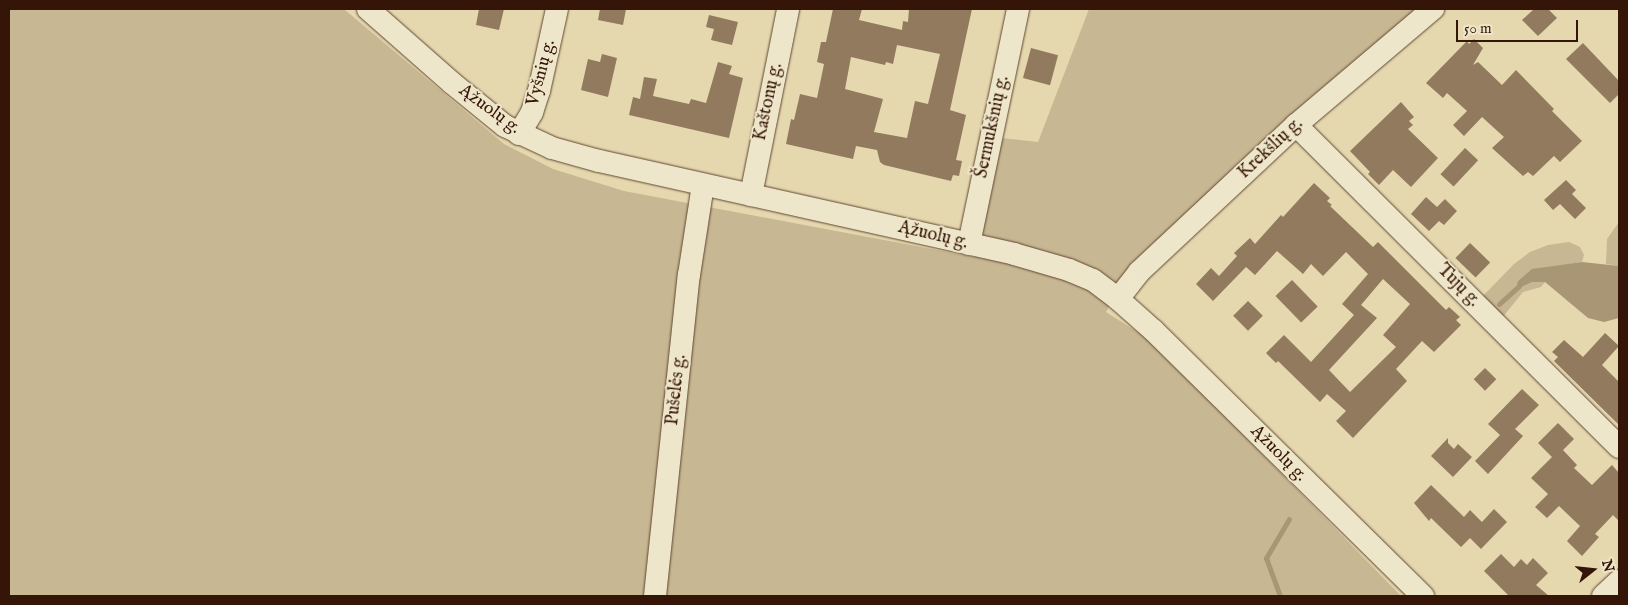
<!DOCTYPE html>
<html>
<head>
<meta charset="utf-8">
<style>
  body { margin:0 }
  #map { position:relative; width:1628px; height:605px; overflow:hidden; background:#e5d8ae; font-family:"IM FELL English",serif }
  div>[style] { position:absolute }
  .green>* { inset:0; background:#c7b792 }
  .water>* { inset:0; background:#a99675 }
  .stream>* { height:5px; margin:-2.5px; padding:0 2.5px; transform-origin:2.5px; border-radius:2.5px; background:#a99675 }
  .building>* { inset:0; background:#917a5e; transform-origin:0 0 }
  .roads { filter:drop-shadow(0 0 1px #614631) drop-shadow(0 0 1px #614631) }
  .minor>* { height:22px; margin:-11px; padding:0 11px; transform-origin:11px; border-radius:11px; background:#eee6ca }
  span { translate:-50% -50%; white-space:nowrap; text-align:center; line-height:1.15; -webkit-text-stroke:4px #eee6ca; paint-order:stroke }
  .street-label { font-size:18px; color:#351507 }
  .frame { position:absolute; inset:0; border:10px solid #351507; pointer-events:none }
  .north { position:absolute; left:1568px; top:545px; width:50px; height:50px; -webkit-text-stroke:4px #eee6ca; paint-order:stroke; rotate:74deg; font-size:14px; font-weight:700; line-height:20px; text-align:center; color:#351507 }
  .north::after { content:''; display:block; margin:auto; width:18px; height:22px; background:#351507; clip-path:polygon(50% 0,100% 100%,50% 72%,0 100%) }
  .scale { position:absolute; left:1456px; top:20px; width:122px; height:22px; box-sizing:border-box; border:2px solid #351507; border-top:0; padding-left:6px; font-size:15px; line-height:18px; white-space:nowrap; color:#351507; -webkit-text-stroke:4px #eee6ca; paint-order:stroke }
</style>
</head>
<body>
<div id="map">
  <div class="green">
    <div style="clip-path:polygon(9px 9px,344px 9px,504px 144px,553px 169px,624px 191px,974px 257px,1001px 138px,1038px 142px,1089px 9px,1421px 9px,1126px 275px,1106px 312px,1153px 342px,1401px 596px,9px 596px)"></div>
    <div style="clip-path:polygon(1619px 222px,1619px 266px,1606px 264px,1607px 239px)"></div>
    <div style="clip-path:polygon(1569px 242px,1580px 247px,1584px 255px,1582px 262px,1532px 270px,1518px 281px,1545px 282px,1541px 287px,1523px 292px,1502px 318px,1481px 298px,1514px 264px,1530px 252px,1548px 245px)"></div>
  </div>
  <div class="water">
    <div style="clip-path:polygon(1582px 262px,1619px 266px,1619px 318px,1604px 322px,1588px 318px,1545px 282px,1532px 282px,1516px 289px,1518px 281px,1532px 269px)"></div>
  </div>
  <div class="stream">
    <div style="left:1499px;top:304px;width:27px;rotate:-42deg"></div>
    <div style="left:1280px;top:596px;width:40px;rotate:-110.2deg"></div>
    <div style="left:1266px;top:558px;width:45px;rotate:-59.5deg"></div>
  </div>
  <div class="building">
    <div style="clip-path:polygon(479px 9px,504px 9px,499px 30px,476px 25px)"></div>
    <div style="clip-path:polygon(600px 9px,626px 9px,623px 25px,598px 20px)"></div>
    <div style="clip-path:polygon(evenodd,833px 9px,862px 9px,859px 20px,902px 30px,903px 21px,908px 22px,909px 9px,972px 9px,950px 110px,966px 115px,956px 160px,962px 161px,959px 176px,953px 175px,951px 181px,884px 165px,880px 162px,877px 150px,856px 146px,853px 159px,786px 144px,791px 119px,794px 120px,800px 94px,817px 98px,824px 64px,817px 62px,821px 42px,826px 42px,833px 9px,897px 45px,940px 54px,928px 104px,915px 101px,907px 138px,874px 132px,883px 99px,845px 89px,851px 57px,885px 65px,886px 62px,893px 64px,897px 45px)"></div>
    <div style="clip-path:polygon(1534px 9px,1548px 9px,1557px 18px,1538px 36px,1522px 20px)"></div>
    <div style="clip-path:polygon(709px 15px,738px 22px,732px 45px,711px 40px,714px 29px,706px 27px)"></div>
    <div style="clip-path:polygon(1474px 39px,1483px 48px,1473px 65px,1478px 62px,1502px 85px,1516px 70px,1554px 109px,1552px 111px,1582px 141px,1560px 162px,1554px 156px,1533px 176px,1528px 172px,1523px 176px,1492px 148px,1504px 137px,1482px 117px,1464px 136px,1453px 125px,1467px 111px,1447px 93px,1443px 98px,1426px 83px,1467px 41px,1469px 44px)"></div>
    <div style="clip-path:polygon(1583px 43px,1619px 81px,1619px 94px,1610px 103px,1566px 59px)"></div>
    <div style="left:1031px;top:48px;width:28px;height:31px;rotate:15deg"></div>
    <div style="clip-path:polygon(602px 54px,617px 58px,608px 97px,581px 90px,588px 59px,600px 62px)"></div>
    <div style="clip-path:polygon(718px 62px,732px 66px,729px 74px,743px 78px,729px 138px,629px 115px,633px 97px,640px 99px,644px 77px,657px 79px,653px 96px,689px 104px,691px 99px,706px 103px)"></div>
    <div style="clip-path:polygon(1401px 102px,1414px 117px,1409px 121px,1413px 125px,1408px 129px,1438px 158px,1411px 187px,1393px 170px,1379px 185px,1368px 174px,1370px 172px,1350px 151px)"></div>
    <div style="left:1465px;top:148px;width:18px;height:36px;rotate:43deg"></div>
    <div style="clip-path:polygon(1566px 180px,1576px 190px,1572px 194px,1586px 208px,1575px 219px,1560px 204px,1553px 210px,1544px 200px)"></div>
    <div style="clip-path:polygon(evenodd,1314px 183px,1330px 198px,1327px 201px,1332px 205px,1330px 206px,1373px 247px,1378px 242px,1446px 310px,1449px 307px,1460px 317px,1456px 320px,1461px 325px,1434px 352px,1422px 341px,1396px 369px,1407px 381px,1353px 438px,1336px 421px,1346px 411px,1327px 394px,1320px 402px,1278px 361px,1276px 363px,1266px 353px,1284px 335px,1311px 362px,1354px 315px,1342px 304px,1368px 274px,1346px 252px,1323px 276px,1311px 264px,1303px 274px,1277px 251px,1255px 275px,1246px 267px,1213px 301px,1196px 284px,1211px 268px,1219px 276px,1237px 256px,1234px 253px,1250px 238px,1255px 244px,1281px 215px,1283px 217px,1314px 183px,1383px 279px,1410px 304px,1383px 335px,1396px 347px,1350px 392px,1329px 370px,1377px 318px,1361px 305px,1383px 279px)"></div>
    <div style="clip-path:polygon(1426px 197px,1437px 207px,1445px 199px,1457px 211px,1444px 225px,1439px 221px,1429px 231px,1411px 214px)"></div>
    <div style="left:1470px;top:243px;width:28px;height:21px;rotate:44deg"></div>
    <div style="left:1292px;top:280px;width:37px;height:23px;rotate:46deg"></div>
    <div style="left:1248px;top:301px;width:21px;height:21px;rotate:45deg"></div>
    <div style="clip-path:polygon(1605px 333px,1619px 346px,1602px 365px,1619px 382px,1619px 425px,1554px 361px,1558px 357px,1552px 352px,1564px 340px,1583px 357px)"></div>
    <div style="left:1485px;top:368px;width:16px;height:16px;rotate:45deg"></div>
    <div style="clip-path:polygon(1522px 389px,1539px 405px,1515px 429px,1523px 436px,1488px 474px,1475px 461px,1500px 435px,1488px 424px)"></div>
    <div style="clip-path:polygon(1558px 423px,1574px 439px,1563px 450px,1577px 465px,1574px 468px,1592px 485px,1612px 465px,1619px 473px,1619px 521px,1613px 515px,1595px 534px,1599px 537px,1582px 556px,1567px 541px,1580px 526px,1559px 506px,1547px 518px,1535px 507px,1548px 494px,1531px 478px,1552px 457px,1538px 443px)"></div>
    <div style="clip-path:polygon(1448px 438px,1448px 443px,1454px 449px,1458px 444px,1472px 457px,1453px 477px,1431px 456px)"></div>
    <div style="clip-path:polygon(1431px 485px,1464px 517px,1470px 510px,1482px 522px,1494px 509px,1507px 522px,1481px 549px,1470px 538px,1461px 547px,1431px 518px,1429px 521px,1414px 503px)"></div>
    <div style="clip-path:polygon(1501px 554px,1514px 567px,1521px 559px,1527px 565px,1533px 558px,1548px 573px,1536px 585px,1549px 596px,1509px 596px,1484px 571px)"></div>
  </div>
  <div class="roads">
    <div class="minor">
      <div style="left:368px;top:9px;width:112px;rotate:41.4deg"></div>
      <div style="left:452px;top:83px;width:68px;rotate:39.1deg"></div>
      <div style="left:505px;top:126px;width:52px;rotate:25.1deg"></div>
      <div style="left:552px;top:148px;width:49px;rotate:15.5deg"></div>
      <div style="left:599px;top:161px;width:425px;rotate:12.6deg"></div>
      <div style="left:1014px;top:254px;width:57px;rotate:16.2deg"></div>
      <div style="left:1069px;top:270px;width:26px;rotate:23deg"></div>
      <div style="left:1093px;top:280px;width:31px;rotate:37deg"></div>
      <div style="left:1118px;top:299px;width:48px;rotate:41.6deg"></div>
      <div style="left:1154px;top:331px;width:378px;rotate:44.6deg"></div>
      <div style="left:1296px;top:125px;width:456px;rotate:44.9deg"></div>
      <div style="left:519px;top:134px;width:26px;rotate:-59deg"></div>
      <div style="left:532px;top:112px;width:22px;rotate:-72deg"></div>
      <div style="left:539px;top:91px;width:84px;rotate:-77.6deg"></div>
      <div style="left:751px;top:195px;width:190px;rotate:-78.7deg"></div>
      <div style="left:969px;top:244px;width:240px;rotate:-78.2deg"></div>
      <div style="left:1118px;top:299px;width:34px;rotate:-52deg"></div>
      <div style="left:1139px;top:272px;width:215px;rotate:-43.1deg"></div>
      <div style="left:1296px;top:125px;width:180px;rotate:-40.3deg"></div>
      <div style="left:655px;top:596px;width:323px;rotate:-84deg"></div>
      <div style="left:689px;top:275px;width:91px;rotate:-81.2deg"></div>
      <div style="left:1603px;top:596px;width:22px;rotate:-43deg"></div>
    </div>
  </div>
  <div class="street-label">
    <span style="left:542px;top:73px;rotate:-75deg">Vyšnių g.</span>
    <span style="left:769px;top:102px;rotate:-78deg">Kaštonų g.</span>
    <span style="left:489px;top:110px;rotate:36deg">Ąžuolų g.</span>
    <span style="left:993px;top:127px;rotate:-78deg">Šermukšnių g.</span>
    <span style="left:1271px;top:149px;rotate:-43deg">Krekšlių g.</span>
    <span style="left:933px;top:236px;rotate:13deg">Ąžuolų g.</span>
    <span style="left:1458px;top:286px;rotate:45deg">Tujų g.</span>
    <span style="left:677px;top:390px;rotate:-84deg">Pušelės g.</span>
    <span style="left:1278px;top:454px;rotate:45deg">Ąžuolų g.</span>
  </div>
  <div class="frame"></div>
  <div class="north">N</div>
  <div class="scale">50 m</div>
</div>
</body>
</html>
